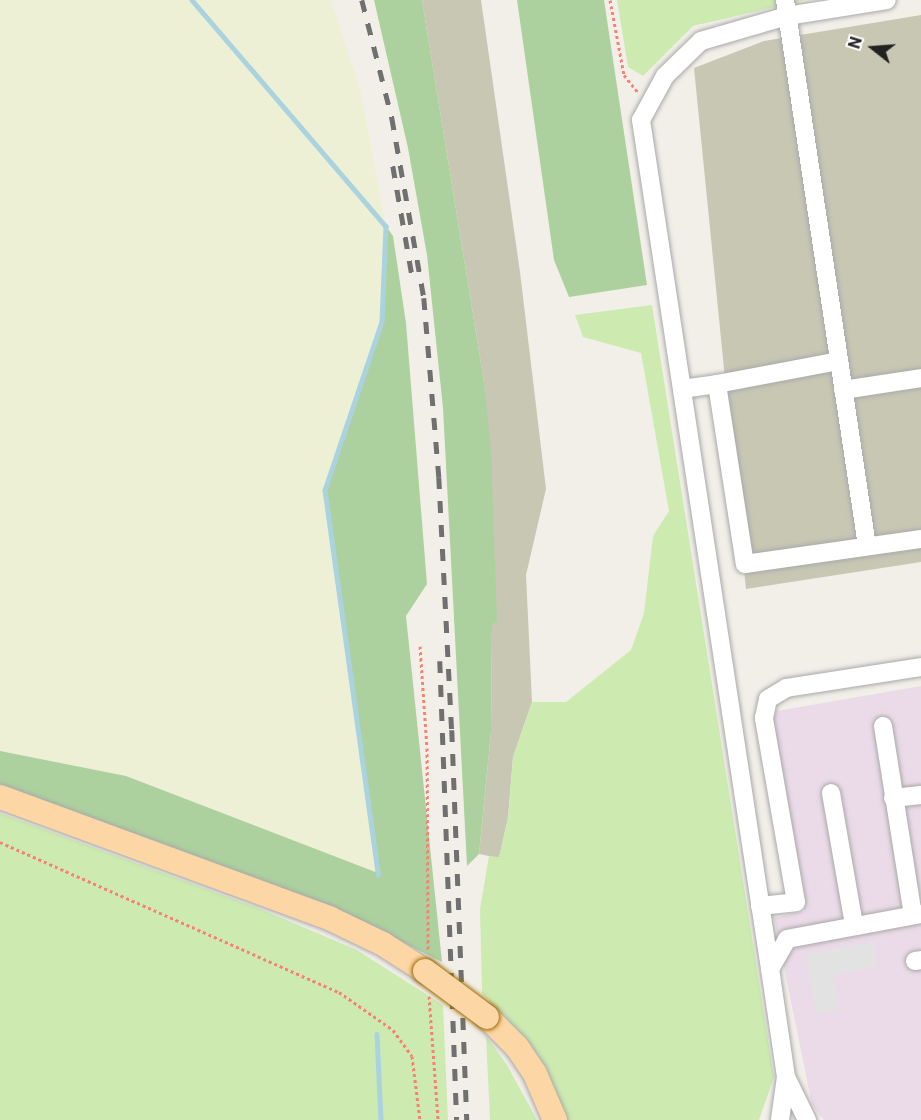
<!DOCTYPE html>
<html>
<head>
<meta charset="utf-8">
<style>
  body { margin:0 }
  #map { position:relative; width:921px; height:1120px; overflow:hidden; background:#f2efe9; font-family:Roboto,sans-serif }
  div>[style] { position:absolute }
  .industrial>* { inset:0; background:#ebdbe8 }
  .construction>* { inset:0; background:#c7c7b4 }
  .farmland>* { inset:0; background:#eef0d5 }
  .grass>* { inset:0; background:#cdebb0 }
  .forest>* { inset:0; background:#add19e }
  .parking>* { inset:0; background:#e2e2e2 }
  .stream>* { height:4.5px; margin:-2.25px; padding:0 2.25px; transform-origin:2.25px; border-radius:2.25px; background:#aad3df }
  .path>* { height:3px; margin-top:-1.5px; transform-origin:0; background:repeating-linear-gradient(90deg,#fa8072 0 3px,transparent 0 6px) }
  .roads { filter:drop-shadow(0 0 2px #a9a9a9) drop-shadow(0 0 2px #a9a9a9) }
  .minor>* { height:18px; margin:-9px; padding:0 9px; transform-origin:9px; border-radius:9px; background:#fff }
  .major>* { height:24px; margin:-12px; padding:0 12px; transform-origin:12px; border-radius:12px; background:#fcd6a4 }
  .rail>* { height:4.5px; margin-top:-2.25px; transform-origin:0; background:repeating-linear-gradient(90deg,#707070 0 12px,transparent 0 24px) }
  .bridges { filter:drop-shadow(0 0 2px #a06b00) drop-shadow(0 0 2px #a06b00) }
  .major-bridge>* { height:24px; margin:-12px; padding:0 12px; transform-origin:12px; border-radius:12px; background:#fcd6a4 }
  span { translate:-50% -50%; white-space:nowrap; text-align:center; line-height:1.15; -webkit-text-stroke:4.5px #fff; paint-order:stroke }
  .north { position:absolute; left:843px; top:18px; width:60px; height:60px; -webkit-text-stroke:4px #fff; paint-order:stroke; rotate:287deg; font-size:16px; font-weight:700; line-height:24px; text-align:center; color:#222 }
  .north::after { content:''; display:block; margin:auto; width:21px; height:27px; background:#222; clip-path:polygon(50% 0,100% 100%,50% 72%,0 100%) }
</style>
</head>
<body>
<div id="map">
  <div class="industrial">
    <div style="clip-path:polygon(921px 686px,921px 1120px,824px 1120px,812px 1105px,774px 918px,804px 911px,771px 712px)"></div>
  </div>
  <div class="construction">
    <div style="clip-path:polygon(422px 0,481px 0,520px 272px,546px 489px,526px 575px,532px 702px,513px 757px,508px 818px,499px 858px,479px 854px,491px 732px,492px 625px,484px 382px)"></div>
    <div style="clip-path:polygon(921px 15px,921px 562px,746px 589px,694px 68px,764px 41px)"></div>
  </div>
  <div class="farmland">
    <div style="clip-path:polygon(0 0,331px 0,361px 93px,386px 226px,382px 322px,325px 490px,378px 874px,126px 776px,0 751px)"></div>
  </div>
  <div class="grass">
    <div style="clip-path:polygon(617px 0,805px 0,693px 26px,643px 76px,628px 67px)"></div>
    <div style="clip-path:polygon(652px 305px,774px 1077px,759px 1120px,566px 1120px,547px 1071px,505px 1016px,482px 994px,480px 909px,489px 856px,499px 857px,508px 818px,513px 757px,532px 702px,566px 702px,631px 650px,644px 613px,653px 536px,669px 511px,641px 353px,583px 337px,575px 315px)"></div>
    <div style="clip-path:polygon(0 813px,258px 908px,357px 950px,443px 1005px,448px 1120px,0 1120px)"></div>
    <div style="clip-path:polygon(486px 1036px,507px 1065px,537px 1120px,490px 1120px)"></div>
  </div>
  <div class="forest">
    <div style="clip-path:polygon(374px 0,422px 0,484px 382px,491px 452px,497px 621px,492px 625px,491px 732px,479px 854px,467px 866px,443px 408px,427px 255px,408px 148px)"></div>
    <div style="clip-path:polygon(517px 0,604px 0,647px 285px,569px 297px,554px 260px)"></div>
    <div style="clip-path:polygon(386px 226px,393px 236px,406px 323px,427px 584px,406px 616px,442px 962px,328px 905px,0 785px,0 751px,126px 776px,378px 873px,325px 490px,382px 322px)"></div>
  </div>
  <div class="parking">
    <div style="clip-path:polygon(873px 942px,877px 967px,833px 975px,839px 1009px,816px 1013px,806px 954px)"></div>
  </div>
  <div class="stream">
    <div style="left:192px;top:0;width:298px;rotate:49.4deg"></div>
    <div style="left:386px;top:226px;width:96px;rotate:92.4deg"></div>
    <div style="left:382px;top:322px;width:177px;rotate:108.7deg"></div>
    <div style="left:325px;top:490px;width:388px;rotate:82.1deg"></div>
    <div style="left:377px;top:1034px;width:86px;rotate:87.3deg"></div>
  </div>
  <div class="path">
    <div style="left:610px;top:0;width:76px;rotate:79.4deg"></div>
    <div style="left:624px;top:75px;width:22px;rotate:51deg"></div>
    <div style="left:420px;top:646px;width:102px;rotate:86.1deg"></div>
    <div style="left:427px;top:748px;width:203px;rotate:89.7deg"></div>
    <div style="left:0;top:842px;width:371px;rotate:23.9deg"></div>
    <div style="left:339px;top:992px;width:66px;rotate:35.1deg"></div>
    <div style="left:393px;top:1030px;width:32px;rotate:54deg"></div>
    <div style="left:412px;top:1056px;width:64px;rotate:82.9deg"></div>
    <div style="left:429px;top:996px;width:124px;rotate:85.8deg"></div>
  </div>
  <div class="roads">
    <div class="minor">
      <div style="left:785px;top:0;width:552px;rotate:81.46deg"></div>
      <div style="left:717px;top:384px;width:124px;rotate:-10.7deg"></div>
      <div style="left:682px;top:389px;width:35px;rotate:-8deg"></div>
      <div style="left:717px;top:384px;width:182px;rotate:81.2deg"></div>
      <div style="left:745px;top:564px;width:178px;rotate:-8.1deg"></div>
      <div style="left:843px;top:390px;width:79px;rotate:-8.7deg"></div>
      <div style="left:883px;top:726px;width:191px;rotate:81deg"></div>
      <div style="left:831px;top:793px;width:134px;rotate:80.1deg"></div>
      <div style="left:893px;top:798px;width:28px;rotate:-6deg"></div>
      <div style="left:760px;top:906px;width:36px;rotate:-6deg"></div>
      <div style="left:796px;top:902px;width:187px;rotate:-99.9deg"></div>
      <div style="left:764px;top:718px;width:19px;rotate:-78deg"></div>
      <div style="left:768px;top:699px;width:21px;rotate:-31deg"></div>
      <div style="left:786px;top:688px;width:137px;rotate:-8.8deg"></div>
      <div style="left:915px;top:961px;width:6px;rotate:-9deg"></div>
      <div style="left:770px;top:969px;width:859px;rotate:-98.64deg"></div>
      <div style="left:641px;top:120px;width:50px;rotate:-61.4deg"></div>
      <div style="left:665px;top:76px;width:50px;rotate:-44.2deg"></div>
      <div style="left:701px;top:41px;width:90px;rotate:-16.2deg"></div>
      <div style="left:787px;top:16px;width:101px;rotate:-9.1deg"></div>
      <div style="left:786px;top:1077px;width:48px;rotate:64deg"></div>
      <div style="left:780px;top:1120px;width:43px;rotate:-82.1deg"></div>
      <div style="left:786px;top:1077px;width:109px;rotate:-98.4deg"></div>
      <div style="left:770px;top:969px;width:34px;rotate:-60deg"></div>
      <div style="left:787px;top:939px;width:136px;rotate:-10.6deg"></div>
    </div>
    <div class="major">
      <div style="left:0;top:797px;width:351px;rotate:20.2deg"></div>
      <div style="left:329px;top:918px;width:60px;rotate:25.7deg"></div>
      <div style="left:383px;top:944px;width:50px;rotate:32.7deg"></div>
      <div style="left:487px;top:1017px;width:42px;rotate:45deg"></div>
      <div style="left:517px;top:1047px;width:32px;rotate:56deg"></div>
      <div style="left:535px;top:1074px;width:50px;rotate:66.5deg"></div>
    </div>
  </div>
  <div class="rail">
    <div style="left:362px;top:0;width:122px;rotate:75.7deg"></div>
    <div style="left:392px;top:118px;width:183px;rotate:79.9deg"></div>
    <div style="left:424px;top:298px;width:180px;rotate:85.2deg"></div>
    <div style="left:439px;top:477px;width:253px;rotate:87.1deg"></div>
    <div style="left:452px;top:730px;width:390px;rotate:87.8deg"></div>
    <div style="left:393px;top:166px;width:117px;rotate:80.1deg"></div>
    <div style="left:440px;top:661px;width:459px;rotate:87.9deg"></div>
  </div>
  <div class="bridges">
    <div class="major-bridge">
      <div style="left:425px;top:971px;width:77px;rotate:36.6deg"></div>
    </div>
  </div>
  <div class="north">N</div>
</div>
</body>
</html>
